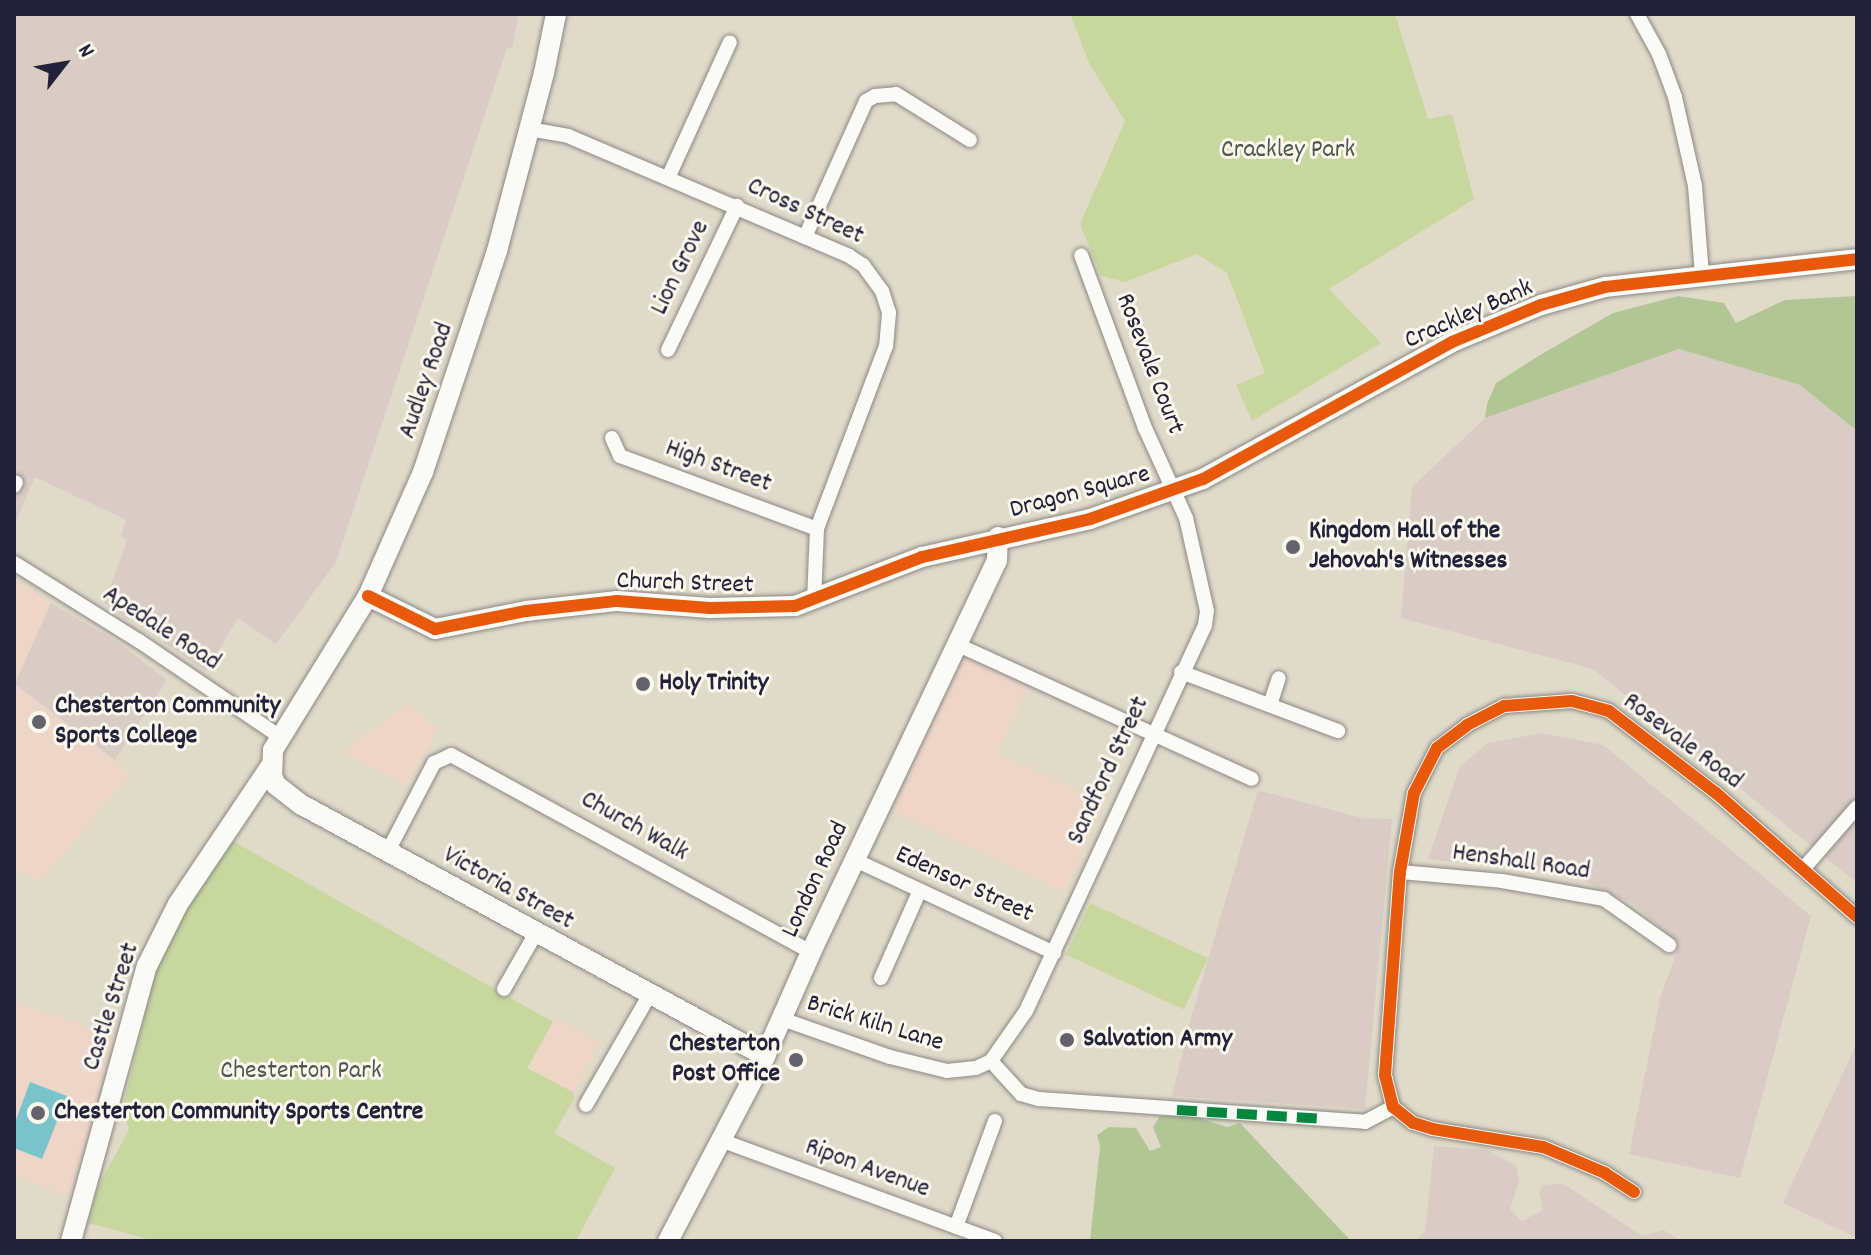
<!DOCTYPE html>
<html>
<head>
<meta charset="utf-8">
<style>
  body { margin:0 }
  #map { position:relative; width:1871px; height:1255px; overflow:hidden; background:#e0dbc9; font-family:Dekko,sans-serif }
  div>[style] { position:absolute }
  .built>* { inset:0; background:#edd6c7; transform-origin:0 0 }
  .industrial>* { inset:0; background:#d8ccc4 }
  .green>* { inset:0; background:#c7d79e; transform-origin:0 0 }
  .forest>* { inset:0; background:#b2c695 }
  .water>* { inset:0; background:#7ac3ca }
  .roads { filter:drop-shadow(0 0 2px #8b8883) drop-shadow(0 0 2px #8b8883) }
  .street>* { height:14px; margin:-7px; padding:0 7px; transform-origin:7px; border-radius:7px; background:#fafaf7 }
  .secondary>* { height:20px; margin:-10px; padding:0 10px; transform-origin:10px; border-radius:10px; background:#fafaf7 }
  .quiet>* { height:10px; margin-top:-5px; transform-origin:0; background:repeating-linear-gradient(90deg,#00873e 0 20px,transparent 0 30px) }
  .cycleway>* { height:12px; margin:-6px; padding:0 6px; transform-origin:6px; border-radius:6px; background:#e8590c }
  .dots>* { width:22px; height:22px; translate:-50% -50%; box-sizing:border-box; border:4px solid #fbf7ec; border-radius:50% }
  span { translate:-50% -50%; white-space:nowrap; text-align:center; line-height:1.15; -webkit-text-stroke:6px #fbf7ec; paint-order:stroke }
  .park-label { font-size:26px; color:#4d574e }
  .street-label { font-size:26px; color:#22223b }
  .poi-label { font-size:26px; color:#22223b; font-weight:700 }
  .left { translate:0 -50%; text-align:left }
  .right { translate:-100% -50%; text-align:right }
  .frame { position:absolute; inset:0; border:16px solid #22223b; pointer-events:none }
  .north { position:absolute; left:24px; top:24px; width:80px; height:80px; -webkit-text-stroke:6px #fbf7ec; paint-order:stroke; rotate:59deg; font-size:22px; font-weight:700; line-height:32px; text-align:center; color:#22223b }
  .north::after { content:''; display:block; margin:auto; width:28px; height:36px; background:#22223b; clip-path:polygon(50% 0,100% 100%,50% 72%,0 100%) }
</style>
</head>
<body>
<div id="map">
  <div class="built">
    <div style="clip-path:polygon(14px 580px,51px 603px,15px 684px,130px 774px,41px 881px,18px 871px,14px 873px)"></div>
    <div style="clip-path:polygon(963px 656px,1028px 686px,997px 753px,1105px 803px,1064px 892px,893px 811px)"></div>
    <div style="clip-path:polygon(409px 704px,438px 729px,406px 785px,345px 753px,348px 747px)"></div>
    <div style="clip-path:polygon(14px 1001px,114px 1037px,71px 1197px,14px 1176px)"></div>
    <div style="left:555px;top:1018px;width:51px;height:57px;rotate:28deg"></div>
  </div>
  <div class="industrial">
    <div style="clip-path:polygon(14px 14px,519px 14px,512px 48px,507px 48px,336px 562px,276px 644px,238px 618px,206px 671px,163px 642px,164px 629px,137px 613px,128px 620px,104px 603px,127px 541px,121px 536px,126px 520px,35px 477px,14px 526px)"></div>
    <div style="clip-path:polygon(1679px 349px,1800px 385px,1857px 431px,1857px 883px,1593px 669px,1401px 618px,1412px 487px,1485px 418px)"></div>
    <div style="clip-path:polygon(51px 603px,116px 641px,167px 680px,115px 760px,15px 684px)"></div>
    <div style="clip-path:polygon(1542px 733px,1603px 745px,1811px 916px,1740px 1178px,1629px 1154px,1660px 999px,1679px 945px,1635px 905px,1572px 875px,1428px 859px,1460px 766px,1488px 743px)"></div>
    <div style="clip-path:polygon(1258px 790px,1362px 818px,1392px 819px,1365px 1109px,1172px 1096px,1192px 1014px)"></div>
    <div style="clip-path:polygon(1857px 1043px,1857px 1238px,1783px 1203px)"></div>
    <div style="clip-path:polygon(1434px 1146px,1488px 1150px,1516px 1166px,1519px 1182px,1510px 1209px,1522px 1221px,1543px 1210px,1539px 1193px,1543px 1185px,1564px 1184px,1642px 1236px,1664px 1230px,1681px 1241px,1416px 1241px,1425px 1232px)"></div>
  </div>
  <div class="green">
    <div style="clip-path:polygon(1070px 14px,1395px 14px,1428px 119px,1452px 114px,1474px 199px,1329px 289px,1381px 343px,1252px 421px,1236px 385px,1265px 373px,1227px 273px,1197px 254px,1125px 282px,1101px 276px,1080px 224px,1125px 121px,1089px 63px)"></div>
    <div style="clip-path:polygon(231px 840px,553px 1022px,527px 1068px,573px 1092px,574px 1099px,554px 1133px,615px 1168px,576px 1241px,156px 1241px,88px 1223px,97px 1188px,129px 1130px,123px 1107px,154px 975px,179px 918px)"></div>
    <div style="left:1090px;top:903px;width:130px;height:57px;rotate:25deg"></div>
  </div>
  <div class="forest">
    <div style="clip-path:polygon(1678px 296px,1724px 303px,1736px 323px,1785px 300px,1857px 296px,1857px 431px,1800px 385px,1679px 349px,1485px 418px,1487px 404px,1496px 383px,1540px 355px,1613px 313px)"></div>
    <div style="clip-path:polygon(1190px 1115px,1227px 1127px,1240px 1123px,1351px 1241px,1090px 1241px,1100px 1146px,1097px 1135px,1109px 1127px,1136px 1128px,1150px 1151px,1161px 1147px,1153px 1127px,1160px 1116px)"></div>
  </div>
  <div class="water">
    <div style="clip-path:polygon(30px 1082px,67px 1096px,42px 1159px,14px 1148px,14px 1125px)"></div>
  </div>
  <div class="roads">
    <div class="street">
      <div style="left:1637px;top:14px;width:46px;rotate:61.2deg"></div>
      <div style="left:1659px;top:54px;width:46px;rotate:69.6deg"></div>
      <div style="left:1675px;top:97px;width:91px;rotate:77.3deg"></div>
      <div style="left:1695px;top:186px;width:89px;rotate:85.5deg"></div>
      <div style="left:529px;top:129px;width:40px;rotate:10deg"></div>
      <div style="left:568px;top:136px;width:306px;rotate:23.1deg"></div>
      <div style="left:849px;top:256px;width:17px;rotate:33deg"></div>
      <div style="left:863px;top:265px;width:32px;rotate:54deg"></div>
      <div style="left:882px;top:291px;width:23px;rotate:72deg"></div>
      <div style="left:889px;top:313px;width:33px;rotate:95deg"></div>
      <div style="left:886px;top:346px;width:196px;rotate:110.7deg"></div>
      <div style="left:817px;top:529px;width:71px;rotate:92.4deg"></div>
      <div style="left:668px;top:178px;width:149px;rotate:-65.5deg"></div>
      <div style="left:805px;top:237px;width:149px;rotate:-65.8deg"></div>
      <div style="left:866px;top:101px;width:10px;rotate:-29deg"></div>
      <div style="left:875px;top:96px;width:21px;rotate:-5deg"></div>
      <div style="left:896px;top:94px;width:87px;rotate:31.9deg"></div>
      <div style="left:668px;top:350px;width:160px;rotate:-64.4deg"></div>
      <div style="left:612px;top:438px;width:20px;rotate:66deg"></div>
      <div style="left:620px;top:456px;width:210px;rotate:20.3deg"></div>
      <div style="left:14px;top:486px;width:4px;rotate:-63deg"></div>
      <div style="left:14px;top:563px;width:147px;rotate:32deg"></div>
      <div style="left:139px;top:641px;width:171px;rotate:34.2deg"></div>
      <div style="left:956px;top:644px;width:325px;rotate:24.5deg"></div>
      <div style="left:1181px;top:672px;width:168px;rotate:20.6deg"></div>
      <div style="left:1270px;top:705px;width:28px;rotate:-72deg"></div>
      <div style="left:387px;top:853px;width:102px;rotate:-62.4deg"></div>
      <div style="left:434px;top:763px;width:19px;rotate:-25deg"></div>
      <div style="left:451px;top:755px;width:410px;rotate:28.7deg"></div>
      <div style="left:855px;top:860px;width:220px;rotate:25deg"></div>
      <div style="left:1803px;top:869px;width:82px;rotate:-48.9deg"></div>
      <div style="left:1400px;top:872px;width:102px;rotate:5deg"></div>
      <div style="left:1502px;top:881px;width:104px;rotate:10deg"></div>
      <div style="left:1604px;top:899px;width:80px;rotate:35.3deg"></div>
      <div style="left:881px;top:978px;width:96px;rotate:-66.1deg"></div>
      <div style="left:504px;top:989px;width:64px;rotate:-60.3deg"></div>
      <div style="left:782px;top:1019px;width:114px;rotate:19.4deg"></div>
      <div style="left:890px;top:1057px;width:59px;rotate:13.8deg"></div>
      <div style="left:947px;top:1071px;width:29px;rotate:-6deg"></div>
      <div style="left:976px;top:1068px;width:17px;rotate:-25deg"></div>
      <div style="left:991px;top:1061px;width:61px;rotate:-55deg"></div>
      <div style="left:1026px;top:1011px;width:425px;rotate:-65.1deg"></div>
      <div style="left:1205px;top:625px;width:14px;rotate:-82deg"></div>
      <div style="left:1207px;top:611px;width:95px;rotate:-102.7deg"></div>
      <div style="left:1186px;top:518px;width:99px;rotate:-114.5deg"></div>
      <div style="left:1145px;top:428px;width:184px;rotate:-110.3deg"></div>
      <div style="left:991px;top:1061px;width:45px;rotate:47.7deg"></div>
      <div style="left:1021px;top:1094px;width:19px;rotate:16deg"></div>
      <div style="left:1039px;top:1099px;width:327px;rotate:4deg"></div>
      <div style="left:1365px;top:1122px;width:32px;rotate:-28deg"></div>
      <div style="left:586px;top:1105px;width:126px;rotate:-60deg"></div>
      <div style="left:723px;top:1141px;width:290px;rotate:20.2deg"></div>
      <div style="left:1634px;top:1192px;width:35px;rotate:-147deg"></div>
      <div style="left:1605px;top:1173px;width:67px;rotate:-157.2deg"></div>
      <div style="left:1543px;top:1147px;width:111px;rotate:-170.7deg"></div>
      <div style="left:1433px;top:1129px;width:21px;rotate:-163deg"></div>
      <div style="left:1413px;top:1123px;width:26px;rotate:-141deg"></div>
      <div style="left:1393px;top:1107px;width:33px;rotate:-104deg"></div>
      <div style="left:1385px;top:1075px;width:204px;rotate:-85.8deg"></div>
      <div style="left:1400px;top:872px;width:80px;rotate:-80deg"></div>
      <div style="left:1414px;top:793px;width:51px;rotate:-62.9deg"></div>
      <div style="left:1437px;top:748px;width:38px;rotate:-37deg"></div>
      <div style="left:1467px;top:725px;width:42px;rotate:-27.2deg"></div>
      <div style="left:1504px;top:706px;width:68px;rotate:-4.2deg"></div>
      <div style="left:1572px;top:701px;width:38px;rotate:15deg"></div>
      <div style="left:1609px;top:711px;width:135px;rotate:37.5deg"></div>
      <div style="left:1716px;top:793px;width:188px;rotate:41.3deg"></div>
      <div style="left:956px;top:1227px;width:113px;rotate:-69.8deg"></div>
    </div>
    <div class="secondary">
      <div style="left:556px;top:14px;width:60px;rotate:101.5deg"></div>
      <div style="left:544px;top:73px;width:184px;rotate:104.8deg"></div>
      <div style="left:497px;top:251px;width:233px;rotate:108.5deg"></div>
      <div style="left:423px;top:472px;width:136px;rotate:113.9deg"></div>
      <div style="left:368px;top:596px;width:181px;rotate:121.7deg"></div>
      <div style="left:273px;top:750px;width:26px;rotate:92deg"></div>
      <div style="left:272px;top:776px;width:10px;rotate:66deg"></div>
      <div style="left:276px;top:785px;width:33px;rotate:38deg"></div>
      <div style="left:302px;top:805px;width:527px;rotate:28.46deg"></div>
      <div style="left:368px;top:596px;width:75px;rotate:26.2deg"></div>
      <div style="left:435px;top:629px;width:93px;rotate:-11.2deg"></div>
      <div style="left:526px;top:611px;width:92px;rotate:-6.3deg"></div>
      <div style="left:617px;top:601px;width:93px;rotate:4.3deg"></div>
      <div style="left:710px;top:608px;width:85px;rotate:-1.3deg"></div>
      <div style="left:795px;top:606px;width:136px;rotate:-21.1deg"></div>
      <div style="left:922px;top:557px;width:172px;rotate:-12.7deg"></div>
      <div style="left:1090px;top:519px;width:120px;rotate:-19.5deg"></div>
      <div style="left:1203px;top:479px;width:284px;rotate:-28.8deg"></div>
      <div style="left:1452px;top:342px;width:96px;rotate:-22.6deg"></div>
      <div style="left:1541px;top:305px;width:66px;rotate:-15.7deg"></div>
      <div style="left:1605px;top:287px;width:254px;rotate:-6.3deg"></div>
      <div style="left:71px;top:1241px;width:285px;rotate:-74.6deg"></div>
      <div style="left:147px;top:966px;width:69px;rotate:-63.4deg"></div>
      <div style="left:178px;top:904px;width:165px;rotate:-56.1deg"></div>
      <div style="left:668px;top:1241px;width:209px;rotate:-62.3deg"></div>
      <div style="left:765px;top:1056px;width:114px;rotate:-66.1deg"></div>
      <div style="left:811px;top:952px;width:433px;rotate:-64.6deg"></div>
      <div style="left:997px;top:561px;width:24px;rotate:-88deg"></div>
    </div>
  </div>
  <div class="quiet">
    <div style="left:1177px;top:1110px;width:149px;rotate:3.5deg"></div>
  </div>
  <div class="cycleway">
    <div style="left:368px;top:596px;width:75px;rotate:26.2deg"></div>
    <div style="left:435px;top:629px;width:93px;rotate:-11.2deg"></div>
    <div style="left:526px;top:611px;width:92px;rotate:-6.3deg"></div>
    <div style="left:617px;top:601px;width:93px;rotate:4.3deg"></div>
    <div style="left:710px;top:608px;width:85px;rotate:-1.3deg"></div>
    <div style="left:795px;top:606px;width:136px;rotate:-21.1deg"></div>
    <div style="left:922px;top:557px;width:172px;rotate:-12.7deg"></div>
    <div style="left:1090px;top:519px;width:120px;rotate:-19.5deg"></div>
    <div style="left:1203px;top:479px;width:284px;rotate:-28.8deg"></div>
    <div style="left:1452px;top:342px;width:96px;rotate:-22.6deg"></div>
    <div style="left:1541px;top:305px;width:66px;rotate:-15.7deg"></div>
    <div style="left:1605px;top:287px;width:254px;rotate:-6.3deg"></div>
    <div style="left:1634px;top:1192px;width:35px;rotate:-147deg"></div>
    <div style="left:1605px;top:1173px;width:67px;rotate:-157.2deg"></div>
    <div style="left:1543px;top:1147px;width:111px;rotate:-170.7deg"></div>
    <div style="left:1433px;top:1129px;width:21px;rotate:-163deg"></div>
    <div style="left:1413px;top:1123px;width:26px;rotate:-141deg"></div>
    <div style="left:1393px;top:1107px;width:33px;rotate:-104deg"></div>
    <div style="left:1385px;top:1075px;width:204px;rotate:-85.8deg"></div>
    <div style="left:1400px;top:872px;width:80px;rotate:-80deg"></div>
    <div style="left:1414px;top:793px;width:51px;rotate:-62.9deg"></div>
    <div style="left:1437px;top:748px;width:38px;rotate:-37deg"></div>
    <div style="left:1467px;top:725px;width:42px;rotate:-27.2deg"></div>
    <div style="left:1504px;top:706px;width:68px;rotate:-4.2deg"></div>
    <div style="left:1572px;top:701px;width:38px;rotate:15deg"></div>
    <div style="left:1609px;top:711px;width:135px;rotate:37.5deg"></div>
    <div style="left:1716px;top:793px;width:188px;rotate:41.3deg"></div>
  </div>
  <div class="dots">
    <div style="left:1293px;top:547px;background:#64636d"></div>
    <div style="left:643px;top:684px;background:#64636d"></div>
    <div style="left:39px;top:722px;background:#64636d"></div>
    <div style="left:1067px;top:1040px;background:#64636d"></div>
    <div style="left:796px;top:1060px;background:#64636d"></div>
    <div style="left:38px;top:1113px;background:#64636d"></div>
  </div>
  <div class="park-label">
    <span style="left:1288px;top:151px">Crackley Park</span>
    <span style="left:301px;top:1072px">Chesterton Park</span>
  </div>
  <div class="street-label">
    <span style="left:805px;top:212px;rotate:25deg">Cross Street</span>
    <span style="left:681px;top:268px;rotate:-64deg">Lion Grove</span>
    <span style="left:1469px;top:315px;rotate:-24deg">Crackley Bank</span>
    <span style="left:1149px;top:364px;rotate:69deg">Rosevale Court</span>
    <span style="left:427px;top:381px;rotate:-71deg">Audley Road</span>
    <span style="left:718px;top:467px;rotate:20deg">High Street</span>
    <span style="left:1080px;top:493px;rotate:-15deg">Dragon Square</span>
    <span style="left:685px;top:584px;rotate:2deg">Church Street</span>
    <span style="left:161px;top:629px;rotate:33deg">Apedale Road</span>
    <span style="left:1682px;top:742px;rotate:37deg">Rosevale Road</span>
    <span style="left:1109px;top:771px;rotate:-65deg">Sandford Street</span>
    <span style="left:634px;top:827px;rotate:29deg">Church Walk</span>
    <span style="left:1521px;top:863px;rotate:8deg">Henshall Road</span>
    <span style="left:816px;top:880px;rotate:-65deg">London Road</span>
    <span style="left:964px;top:885px;rotate:25deg">Edensor Street</span>
    <span style="left:508px;top:889px;rotate:29deg">Victoria Street</span>
    <span style="left:112px;top:1007px;rotate:-72deg">Castle Street</span>
    <span style="left:875px;top:1024px;rotate:17deg">Brick Kiln Lane</span>
    <span style="left:867px;top:1169px;rotate:20deg">Ripon Avenue</span>
  </div>
  <div class="poi-label">
    <span class="left" style="left:1309px;top:547px">Kingdom Hall of the<br>Jehovah's Witnesses</span>
    <span class="left" style="left:659px;top:684px">Holy Trinity</span>
    <span class="left" style="left:55px;top:722px">Chesterton Community<br>Sports College</span>
    <span class="left" style="left:1083px;top:1040px">Salvation Army</span>
    <span class="right" style="left:780px;top:1060px">Chesterton<br>Post Office</span>
    <span class="left" style="left:54px;top:1113px">Chesterton Community Sports Centre</span>
  </div>
  <div class="frame"></div>
  <div class="north">N</div>
</div>
</body>
</html>
